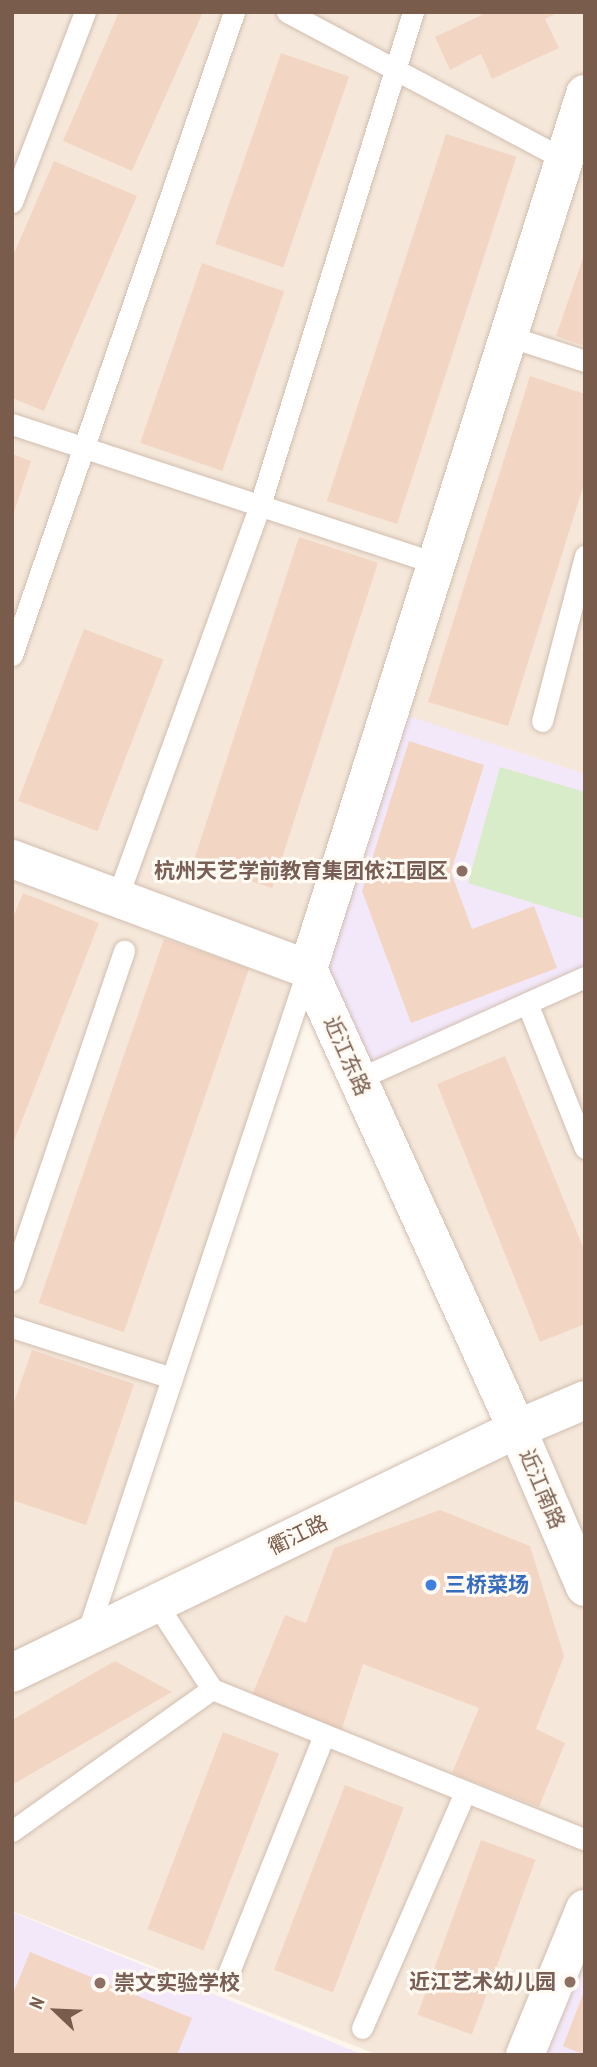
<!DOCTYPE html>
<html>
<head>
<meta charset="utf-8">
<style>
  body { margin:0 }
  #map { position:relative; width:597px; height:2067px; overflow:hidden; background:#fdf6ec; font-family:"PT Sans Narrow","Noto Sans SC",sans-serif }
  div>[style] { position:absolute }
  .residential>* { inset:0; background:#f5e8da }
  .education>* { inset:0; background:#f3e8fa }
  .green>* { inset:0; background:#d8ecc9 }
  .building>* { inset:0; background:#f3d5c3; transform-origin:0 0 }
  .roads { filter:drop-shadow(0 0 2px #d1beb0) drop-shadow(0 0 2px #d1beb0) }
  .service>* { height:21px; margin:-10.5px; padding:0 10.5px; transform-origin:10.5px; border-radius:10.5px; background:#fff }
  .minor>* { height:38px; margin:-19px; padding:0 19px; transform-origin:19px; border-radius:19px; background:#fff }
  .tertiary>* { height:38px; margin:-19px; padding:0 19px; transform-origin:19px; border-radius:19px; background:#fff }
  .dots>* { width:19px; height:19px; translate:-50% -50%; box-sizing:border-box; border:4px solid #fffaf3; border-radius:50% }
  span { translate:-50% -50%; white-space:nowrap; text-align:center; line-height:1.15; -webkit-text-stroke:6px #fffaf3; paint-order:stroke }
  .education-label { font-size:21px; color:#785e54; font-weight:700 }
  .right { translate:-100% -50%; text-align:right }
  .left { translate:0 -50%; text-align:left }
  .street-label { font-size:21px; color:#7a5c4d }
  .shop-label { font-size:21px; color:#366cbe; font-weight:700 }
  .frame { position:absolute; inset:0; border:14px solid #7a5c4d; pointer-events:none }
  .north { position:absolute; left:21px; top:1976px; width:70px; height:70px; -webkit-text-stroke:5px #fffaf3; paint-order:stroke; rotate:293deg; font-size:19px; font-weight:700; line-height:28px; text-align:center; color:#7a5c4d }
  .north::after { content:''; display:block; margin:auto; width:24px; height:32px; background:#7a5c4d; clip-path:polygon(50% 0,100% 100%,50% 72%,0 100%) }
</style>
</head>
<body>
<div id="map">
  <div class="residential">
    <div style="clip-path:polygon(evenodd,12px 12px,585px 12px,585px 2055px,378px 2055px,12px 1911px,12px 12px,308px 970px,516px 1429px,86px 1637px,308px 970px)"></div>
  </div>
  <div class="education">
    <div style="clip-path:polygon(390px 710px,585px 774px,585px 977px,358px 1079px,308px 969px)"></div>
    <div style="clip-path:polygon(585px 1909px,585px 2055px,525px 2055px)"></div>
    <div style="clip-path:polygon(12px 1912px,364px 2055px,12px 2055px)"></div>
  </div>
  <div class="green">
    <div style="clip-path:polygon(500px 767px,585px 792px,585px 919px,468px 883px)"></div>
  </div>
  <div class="building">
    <div style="clip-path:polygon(119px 12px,203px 12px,132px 171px,63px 141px)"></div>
    <div style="clip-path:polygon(488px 12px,559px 12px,545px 19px,559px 48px,492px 79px,481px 54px,450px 70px,435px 37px)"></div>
    <div style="left:281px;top:53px;width:72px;height:202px;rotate:19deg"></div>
    <div style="left:446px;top:134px;width:74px;height:386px;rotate:18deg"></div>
    <div style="clip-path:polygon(54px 161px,137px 196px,44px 411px,12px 398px,12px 258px)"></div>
    <div style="clip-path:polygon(584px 255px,585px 255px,585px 346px,556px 336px)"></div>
    <div style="left:202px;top:263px;width:87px;height:190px;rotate:19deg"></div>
    <div style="clip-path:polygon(530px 376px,585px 394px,585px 481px,508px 726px,428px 702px)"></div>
    <div style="clip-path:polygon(12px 454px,31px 461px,13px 515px,12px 515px)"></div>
    <div style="left:299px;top:537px;width:83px;height:342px;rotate:18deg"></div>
    <div style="left:84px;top:629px;width:85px;height:184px;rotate:21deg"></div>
    <div style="clip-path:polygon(409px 741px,484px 765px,451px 872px,472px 929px,534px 906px,557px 968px,411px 1023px,362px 891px)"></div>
    <div style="clip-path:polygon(23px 893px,99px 923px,12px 1146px,12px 920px)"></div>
    <div style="left:164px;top:939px;width:90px;height:385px;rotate:19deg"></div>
    <div style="clip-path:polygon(505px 1056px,585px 1252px,585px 1324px,540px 1342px,437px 1084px)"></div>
    <div style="clip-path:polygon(32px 1350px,134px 1384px,86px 1525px,12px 1500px,12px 1408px)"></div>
    <div style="clip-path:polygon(440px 1510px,530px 1546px,564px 1656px,536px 1729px,565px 1743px,539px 1807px,452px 1773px,479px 1708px,363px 1664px,339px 1737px,251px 1698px,285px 1615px,306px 1623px,334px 1548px)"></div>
    <div style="clip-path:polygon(115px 1661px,172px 1692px,12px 1785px,12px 1720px)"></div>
    <div style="left:223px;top:1732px;width:60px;height:211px;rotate:21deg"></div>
    <div style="left:345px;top:1785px;width:63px;height:198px;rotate:21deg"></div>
    <div style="left:481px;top:1840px;width:58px;height:186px;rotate:20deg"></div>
    <div style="clip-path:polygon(30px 1952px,192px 2018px,177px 2055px,12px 2055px,12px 1996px)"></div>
    <div style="clip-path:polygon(585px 1989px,585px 2055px,563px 2046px)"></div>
  </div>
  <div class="roads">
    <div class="service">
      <div style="left:287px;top:12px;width:314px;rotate:28deg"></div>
      <div style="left:12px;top:202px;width:204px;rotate:-69deg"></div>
      <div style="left:508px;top:336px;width:81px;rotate:18deg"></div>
      <div style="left:12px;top:424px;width:446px;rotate:18.2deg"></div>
      <div style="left:12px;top:655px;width:680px;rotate:-70.95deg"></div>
      <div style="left:542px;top:721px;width:171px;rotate:-75.4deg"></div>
      <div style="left:117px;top:898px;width:418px;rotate:-70deg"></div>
      <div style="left:260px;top:505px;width:516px;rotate:-72.76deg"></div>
      <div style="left:527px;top:1003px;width:156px;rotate:68.2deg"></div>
      <div style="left:358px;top:1079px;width:249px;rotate:-24.2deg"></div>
      <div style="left:12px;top:1280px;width:348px;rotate:-71.2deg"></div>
      <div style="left:12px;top:1327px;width:168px;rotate:17.7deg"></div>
      <div style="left:156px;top:1603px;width:103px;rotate:56.9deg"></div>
      <div style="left:212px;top:1689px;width:402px;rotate:22deg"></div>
      <div style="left:86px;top:1637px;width:704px;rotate:-71.62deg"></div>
      <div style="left:12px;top:1831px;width:245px;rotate:-35.4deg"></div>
      <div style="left:226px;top:1979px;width:263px;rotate:-68.1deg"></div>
      <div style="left:362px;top:2028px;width:257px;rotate:-66.4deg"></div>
    </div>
    <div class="minor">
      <div style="left:12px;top:859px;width:316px;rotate:20.4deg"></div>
      <div style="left:308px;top:969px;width:505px;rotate:65.57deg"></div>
      <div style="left:517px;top:1429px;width:172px;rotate:66.7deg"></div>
      <div style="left:308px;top:969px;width:918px;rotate:-72.43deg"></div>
      <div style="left:525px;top:2055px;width:158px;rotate:-67.7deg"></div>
    </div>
    <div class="tertiary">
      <div style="left:12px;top:1673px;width:561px;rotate:-25.79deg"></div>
      <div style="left:517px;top:1429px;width:74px;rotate:-23.1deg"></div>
    </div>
  </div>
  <div class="dots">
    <div style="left:462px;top:871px;background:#8d6e63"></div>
    <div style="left:431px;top:1585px;background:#3f7fe0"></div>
    <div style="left:570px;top:1982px;background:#8d6e63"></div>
    <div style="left:100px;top:1983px;background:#8d6e63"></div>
  </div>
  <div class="education-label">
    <span class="right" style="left:448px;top:871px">杭州天艺学前教育集团依江园区</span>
    <span class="right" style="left:556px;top:1982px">近江艺术幼儿园</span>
    <span class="left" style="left:114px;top:1983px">崇文实验学校</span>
  </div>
  <div class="street-label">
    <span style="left:347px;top:1056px;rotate:66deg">近江东路</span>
    <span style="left:542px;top:1489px;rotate:67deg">近江南路</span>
    <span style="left:298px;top:1535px;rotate:-26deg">衢江路</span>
  </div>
  <div class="shop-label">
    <span class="left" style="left:445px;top:1585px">三桥菜场</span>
  </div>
  <div class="frame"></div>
  <div class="north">N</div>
</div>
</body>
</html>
